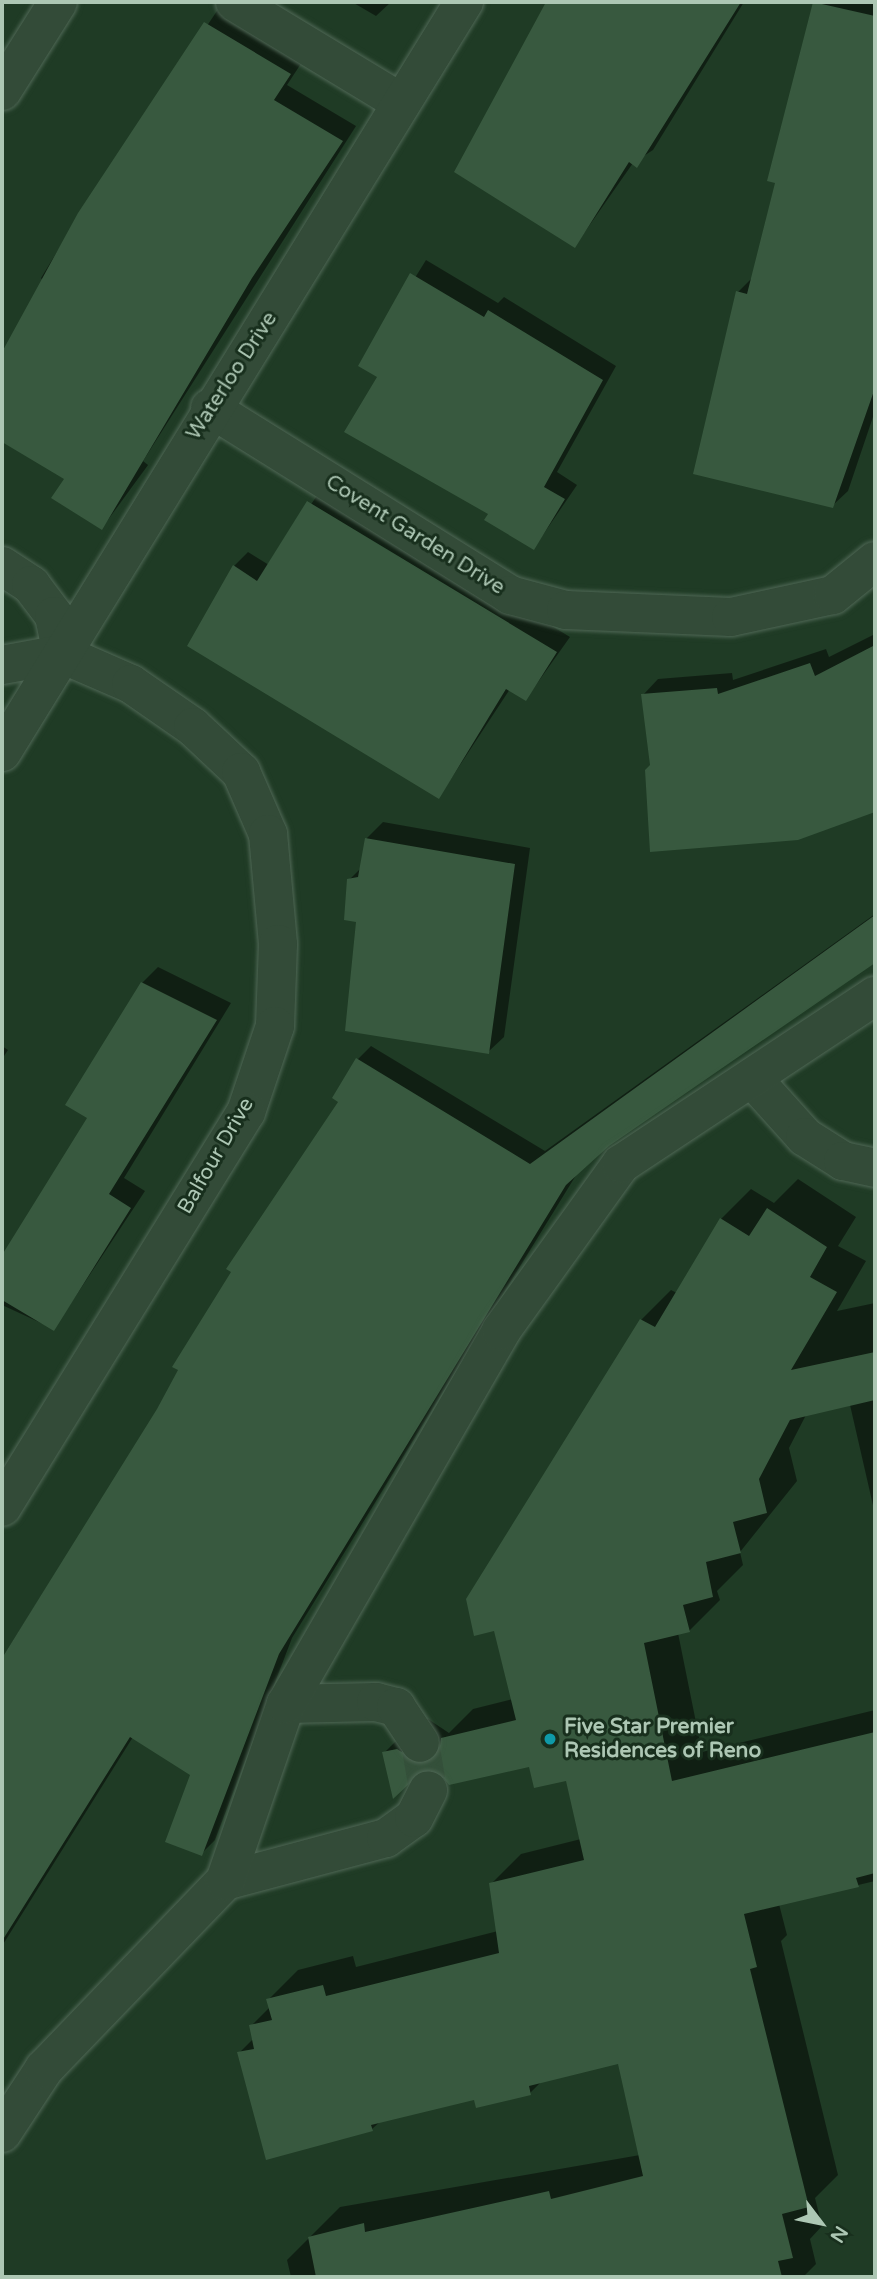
<!DOCTYPE html>
<html>
<head>
<meta charset="utf-8">
<style>
  body { margin:0 }
  #map { position:relative; width:877px; height:2279px; overflow:hidden; background:#1f3b25; font-family:"Varela Round",sans-serif }
  div>[style] { position:absolute }
  .shadow>* { inset:0; background:#0007 }
  .building>* { inset:0; background:#38593f }
  .minor-tunnel>* { height:38px; margin-top:-19px; transform-origin:0; background:repeating-linear-gradient(90deg,#34503a 0 38px,transparent 0 57px) }
  .roads { filter:drop-shadow(0 0 2px #506856) drop-shadow(0 0 2px #506856) }
  .minor>* { height:38px; margin:-19px; padding:0 19px; transform-origin:19px; border-radius:19px; background:#334b38 }
  .dots>* { width:19px; height:19px; translate:-50% -50%; box-sizing:border-box; border:4px solid #182f1d; border-radius:50% }
  span { translate:-50% -50%; white-space:nowrap; text-align:center; line-height:1.15; -webkit-text-stroke:6px #182f1d; paint-order:stroke }
  .street-label { font-size:21px; color:#adc7b4 }
  .poi-label { font-size:21px; color:#adc7b4; font-weight:700 }
  .left { translate:0 -50%; text-align:left }
  .frame { position:absolute; inset:0; border:4px solid #adc7b4; pointer-events:none }
  .north { position:absolute; left:786px; top:2188px; width:70px; height:70px; -webkit-text-stroke:5px #182f1d; paint-order:stroke; rotate:122deg; font-size:19px; font-weight:700; line-height:28px; text-align:center; color:#adc7b4 }
  .north::after { content:''; display:block; margin:auto; width:24px; height:32px; background:#adc7b4; clip-path:polygon(50% 0,100% 100%,50% 72%,0 100%) }
</style>
</head>
<body>
<div id="map">
  <div class="shadow">
    <div style="clip-path:polygon(352px 2px,391px 2px,376px 16px)"></div>
    <div style="clip-path:polygon(548px 2px,744px 2px,653px 150px,633px 163px,575px 246px,456px 171px)"></div>
    <div style="clip-path:polygon(815px 2px,875px 2px,875px 411px,848px 491px,832px 506px,738px 292px,753px 277px,777px 182px,769px 180px)"></div>
    <div style="clip-path:polygon(219px 8px,304px 59px,287px 85px,356px 126px,143px 461px,148px 465px,102px 528px,66px 478px,2px 440px,2px 346px,6px 349px,46px 285px,41px 278px,80px 214px)"></div>
    <div style="clip-path:polygon(426px 260px,498px 303px,504px 297px,616px 366px,557px 472px,577px 485px,534px 548px,490px 514px,380px 376px,361px 365px)"></div>
    <div style="clip-path:polygon(323px 487px,570px 637px,526px 699px,510px 689px,439px 797px,234px 566px,248px 552px,269px 565px)"></div>
    <div style="clip-path:polygon(875px 634px,875px 811px,798px 838px,652px 765px,643px 695px,658px 679px,732px 673px,733px 680px,826px 649px,829px 657px)"></div>
    <div style="clip-path:polygon(383px 822px,530px 848px,504px 1037px,488px 1052px,357px 920px,349px 880px,362px 867px,367px 838px)"></div>
    <div style="clip-path:polygon(875px 914px,875px 958px,608px 1144px,578px 1172px,292px 1638px,215px 1840px,201px 1854px,192px 1774px,133px 1737px,2px 1946px,2px 1658px,159px 1410px,340px 1101px,357px 1060px,371px 1046px,545px 1151px)"></div>
    <div style="clip-path:polygon(158px 967px,231px 1003px,124px 1178px,145px 1191px,54px 1329px,2px 1305px,2px 1258px,89px 1118px,142px 983px)"></div>
    <div style="clip-path:polygon(2px 1046px,8px 1050px,2px 1059px)"></div>
    <div style="clip-path:polygon(798px 1179px,856px 1217px,838px 1246px,866px 1261px,837px 1311px,875px 1303px,875px 1514px,850px 1405px,806px 1415px,789px 1448px,797px 1481px,740px 1552px,743px 1565px,717px 1591px,720px 1600px,689px 1631px,678px 1633px,702px 1752px,875px 1710px,875px 1881px,779px 1904px,787px 1935px,781px 1941px,838px 2175px,815px 2198px,822px 2226px,810px 2239px,816px 2264px,803px 2277px,291px 2277px,287px 2260px,340px 2207px,640px 2155px,619px 2062px,542px 2081px,530px 2093px,475px 2098px,381px 2121px,372px 2129px,239px 2053px,254px 2038px,251px 2026px,270px 2007px,268px 2000px,298px 1970px,353px 1956px,356px 1967px,498px 1931px,491px 1884px,521px 1854px,581px 1839px,567px 1779px,530px 1765px,439px 1769px,384px 1753px,414px 1723px,428px 1719px,449px 1733px,473px 1709px,513px 1699px,641px 1320px,671px 1290px,677px 1293px,721px 1219px,751px 1189px,774px 1203px)"></div>
  </div>
  <div class="building">
    <div style="clip-path:polygon(546px 2px,741px 2px,637px 168px,629px 162px,575px 248px,454px 172px)"></div>
    <div style="clip-path:polygon(813px 2px,875px 16px,875px 388px,833px 508px,693px 474px,736px 291px,747px 294px,775px 183px,767px 181px)"></div>
    <div style="clip-path:polygon(204px 22px,291px 74px,274px 100px,343px 141px,252px 278px,102px 530px,51px 498px,64px 479px,2px 442px,2px 352px,78px 213px)"></div>
    <div style="clip-path:polygon(410px 273px,484px 317px,488px 310px,603px 380px,544px 487px,565px 499px,534px 550px,484px 520px,488px 514px,344px 432px,377px 377px,358px 366px)"></div>
    <div style="clip-path:polygon(307px 501px,557px 652px,526px 701px,506px 689px,439px 799px,187px 646px,233px 565px,257px 581px)"></div>
    <div style="clip-path:polygon(875px 645px,875px 812px,798px 840px,650px 852px,645px 770px,650px 765px,641px 694px,717px 688px,718px 694px,810px 663px,815px 676px)"></div>
    <div style="clip-path:polygon(365px 838px,515px 864px,489px 1054px,345px 1031px,356px 922px,344px 920px,347px 879px,358px 877px)"></div>
    <div style="clip-path:polygon(875px 915px,875px 963px,609px 1146px,566px 1185px,279px 1654px,202px 1856px,165px 1842px,190px 1775px,130px 1737px,2px 1941px,2px 1658px,157px 1409px,178px 1370px,172px 1367px,231px 1272px,226px 1269px,338px 1102px,332px 1098px,356px 1058px,530px 1164px)"></div>
    <div style="clip-path:polygon(141px 982px,217px 1020px,109px 1194px,131px 1208px,54px 1331px,2px 1300px,2px 1255px,87px 1118px,65px 1105px)"></div>
    <div style="clip-path:polygon(767px 1208px,827px 1247px,810px 1277px,837px 1292px,791px 1370px,875px 1352px,875px 1400px,790px 1420px,759px 1479px,767px 1513px,733px 1522px,741px 1553px,706px 1562px,713px 1597px,683px 1605px,690px 1632px,644px 1643px,672px 1781px,875px 1732px,875px 1873px,856px 1878px,859px 1887px,744px 1914px,757px 1967px,750px 1969px,809px 2207px,782px 2214px,793px 2258px,778px 2261px,782px 2277px,316px 2277px,308px 2237px,364px 2223px,365px 2232px,549px 2191px,551px 2199px,643px 2176px,618px 2064px,529px 2086px,531px 2095px,476px 2108px,474px 2100px,371px 2125px,373px 2131px,266px 2160px,237px 2052px,254px 2049px,249px 2025px,272px 2020px,266px 1999px,323px 1985px,326px 1996px,499px 1953px,489px 1883px,584px 1860px,566px 1781px,534px 1788px,529px 1767px,449px 1785px,438px 1771px,426px 1768px,393px 1799px,382px 1752px,397px 1749px,422px 1765px,439px 1753px,441px 1738px,516px 1720px,494px 1631px,474px 1636px,466px 1599px,640px 1319px,655px 1327px,720px 1218px,749px 1236px)"></div>
  </div>
  <div class="minor-tunnel">
    <div style="left:420px;top:1743px;width:48px;rotate:80.3deg"></div>
  </div>
  <div class="roads">
    <div class="minor">
      <div style="left:235px;top:2px;width:193px;rotate:31.2deg"></div>
      <div style="left:2px;top:91px;width:105px;rotate:-57.8deg"></div>
      <div style="left:210px;top:408px;width:354px;rotate:31.9deg"></div>
      <div style="left:510px;top:595px;width:58px;rotate:15deg"></div>
      <div style="left:566px;top:610px;width:165px;rotate:2.4deg"></div>
      <div style="left:731px;top:617px;width:104px;rotate:-12.2deg"></div>
      <div style="left:833px;top:595px;width:54px;rotate:-39deg"></div>
      <div style="left:2px;top:566px;width:35px;rotate:33deg"></div>
      <div style="left:31px;top:585px;width:39px;rotate:53deg"></div>
      <div style="left:54px;top:616px;width:39px;rotate:78deg"></div>
      <div style="left:2px;top:665px;width:61px;rotate:-10.4deg"></div>
      <div style="left:62px;top:654px;width:75px;rotate:23.5deg"></div>
      <div style="left:131px;top:684px;width:75px;rotate:34.7deg"></div>
      <div style="left:193px;top:727px;width:66px;rotate:43.2deg"></div>
      <div style="left:241px;top:772px;width:68px;rotate:66.5deg"></div>
      <div style="left:268px;top:834px;width:110px;rotate:84.8deg"></div>
      <div style="left:278px;top:944px;width:82px;rotate:92.1deg"></div>
      <div style="left:275px;top:1026px;width:91px;rotate:108.6deg"></div>
      <div style="left:246px;top:1112px;width:464px;rotate:121.7deg"></div>
      <div style="left:2px;top:752px;width:881px;rotate:-58.37deg"></div>
      <div style="left:752px;top:1078px;width:79px;rotate:48.1deg"></div>
      <div style="left:805px;top:1137px;width:45px;rotate:32.3deg"></div>
      <div style="left:843px;top:1161px;width:33px;rotate:12deg"></div>
      <div style="left:286px;top:1704px;width:90px;rotate:-1.3deg"></div>
      <div style="left:376px;top:1702px;width:21px;rotate:14deg"></div>
      <div style="left:396px;top:1707px;width:43px;rotate:56.3deg"></div>
      <div style="left:225px;top:1881px;width:167px;rotate:-15deg"></div>
      <div style="left:386px;top:1838px;width:34px;rotate:-36deg"></div>
      <div style="left:414px;top:1818px;width:31px;rotate:-63deg"></div>
      <div style="left:2px;top:2133px;width:77px;rotate:-56.7deg"></div>
      <div style="left:44px;top:2069px;width:261px;rotate:-46.1deg"></div>
      <div style="left:225px;top:1881px;width:187px;rotate:-71deg"></div>
      <div style="left:286px;top:1704px;width:431px;rotate:-60deg"></div>
      <div style="left:501px;top:1331px;width:206px;rotate:-54.3deg"></div>
      <div style="left:621px;top:1164px;width:305px;rotate:-33.5deg"></div>
    </div>
  </div>
  <div class="dots">
    <div style="left:550px;top:1739px;background:#0f9aa8"></div>
  </div>
  <div class="street-label">
    <span style="left:232px;top:376px;rotate:-57deg">Waterloo Drive</span>
    <span style="left:415px;top:535px;rotate:32deg">Covent Garden Drive</span>
    <span style="left:216px;top:1156px;rotate:-60deg">Balfour Drive</span>
  </div>
  <div class="poi-label">
    <span class="left" style="left:564px;top:1739px">Five Star Premier<br>Residences of Reno</span>
  </div>
  <div class="frame"></div>
  <div class="north">N</div>
</div>
</body>
</html>
